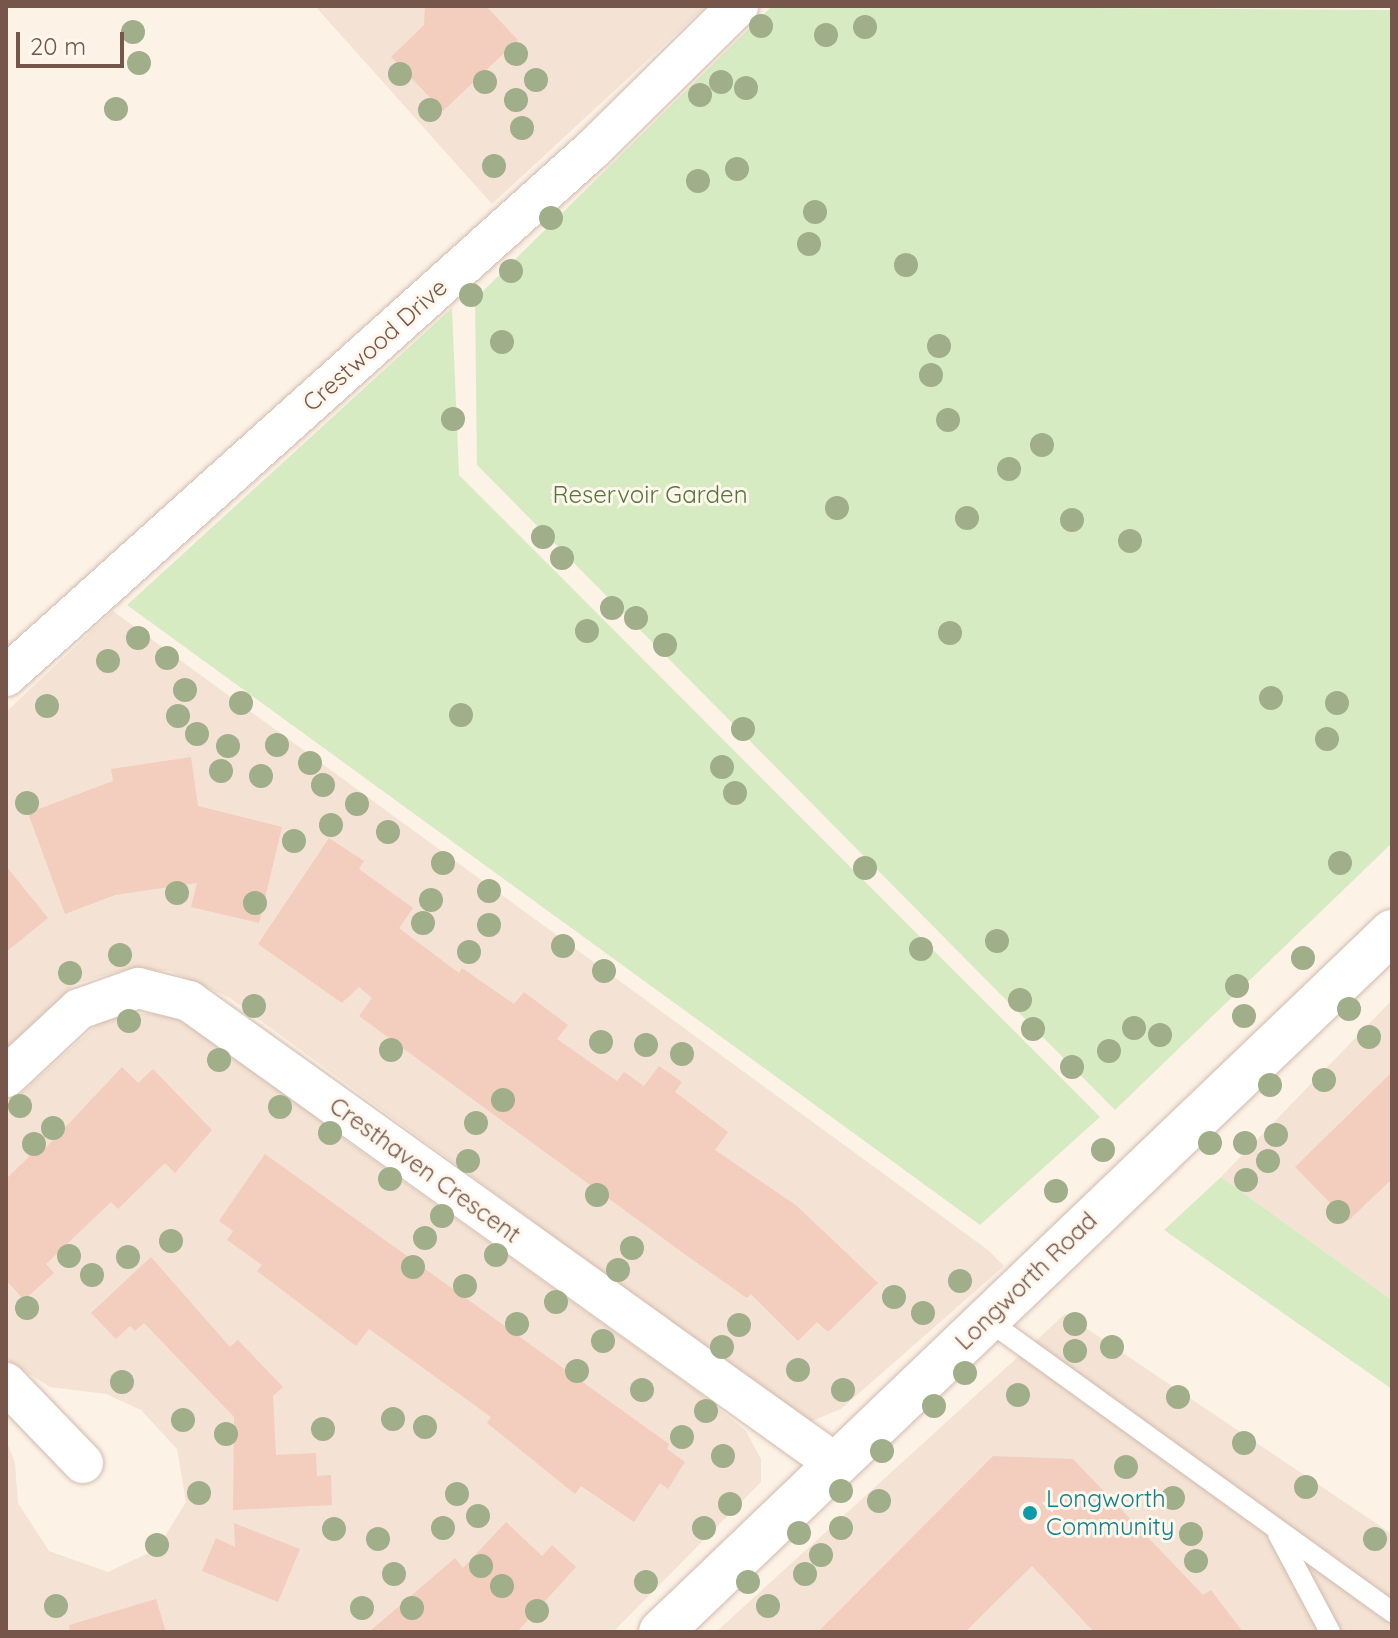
<!DOCTYPE html>
<html>
<head>
<meta charset="utf-8">
<style>
  body { margin:0 }
  #map { position:relative; width:1398px; height:1638px; overflow:hidden; background:#fdf2e6; font-family:Quicksand,sans-serif }
  div>[style] { position:absolute }
  .residential>* { inset:0; background:#f4e3d4 }
  .green>* { inset:0; background:#d7ebc3 }
  .building>* { inset:0; background:#f3cdbd }
  .roads { filter:drop-shadow(0 0 2px #d1baae) drop-shadow(0 0 2px #d1baae) }
  .service>* { height:20px; margin:-10px; padding:0 10px; transform-origin:10px; border-radius:10px; background:#fff }
  .minor>* { height:40px; margin:-20px; padding:0 20px; transform-origin:20px; border-radius:20px; background:#fff }
  .tertiary>* { height:44px; margin:-22px; padding:0 22px; transform-origin:22px; border-radius:22px; background:#fff }
  .trees>* { width:24px; height:24px; margin:-12px; border-radius:50%; background:#a0ae8a }
  .dots>* { width:22px; height:22px; translate:-50% -50%; box-sizing:border-box; border:4px solid #fff6ec; border-radius:50% }
  span { translate:-50% -50%; white-space:nowrap; text-align:center; line-height:1.15; -webkit-text-stroke:6px #fff6ec; paint-order:stroke }
  .street-label { font-size:24px; color:#76564a }
  .park-label { font-size:24px; color:#54763f }
  .culture-label { font-size:24px; color:#0d838f }
  .left { translate:0 -50%; text-align:left }
  .frame { position:absolute; inset:0; border:8px solid #76564a; pointer-events:none }
  .scale { position:absolute; left:16px; top:32px; width:108px; height:36px; box-sizing:border-box; border:4px solid #76564a; border-top:0; padding-left:10px; font-size:24px; line-height:28px; white-space:nowrap; color:#76564a; -webkit-text-stroke:6px #fff6ec; paint-order:stroke }
</style>
</head>
<body>
<div id="map">
  <div class="residential">
    <div style="clip-path:polygon(315px 6px,706px 6px,492px 204px)"></div>
    <div style="clip-path:polygon(113px 611px,988px 1250px,1004px 1266px,841px 1409px,807px 1423px,230px 998px,170px 971px,123px 970px,75px 984px,6px 1049px,6px 712px)"></div>
    <div style="clip-path:polygon(1392px 1000px,1392px 1300px,1221px 1177px)"></div>
    <div style="clip-path:polygon(125px 1013px,167px 1014px,213px 1037px,348px 1142px,696px 1390px,746px 1431px,761px 1459px,761px 1482px,613px 1632px,6px 1632px,6px 1440px,15px 1463px,18px 1503px,49px 1551px,108px 1572px,157px 1549px,186px 1502px,177px 1449px,141px 1410px,106px 1394px,50px 1387px,6px 1359px,6px 1107px,99px 1023px)"></div>
    <div style="clip-path:polygon(1065px 1314px,1392px 1534px,1392px 1632px,716px 1632px)"></div>
  </div>
  <div class="green">
    <div style="clip-path:polygon(772px 6px,1392px 10px,1392px 843px,1115px 1110px,477px 465px,475px 299px)"></div>
    <div style="clip-path:polygon(452px 308px,459px 475px,1100px 1117px,980px 1225px,127px 605px)"></div>
    <div style="clip-path:polygon(1221px 1177px,1392px 1300px,1392px 1389px,1164px 1230px)"></div>
  </div>
  <div class="building">
    <div style="clip-path:polygon(425px 6px,486px 6px,518px 40px,443px 111px,391px 57px,424px 25px)"></div>
    <div style="clip-path:polygon(191px 757px,198px 806px,282px 827px,259px 923px,191px 907px,197px 883px,115px 895px,65px 914px,28px 813px,113px 781px,111px 769px)"></div>
    <div style="clip-path:polygon(329px 838px,364px 861px,359px 869px,413px 908px,399px 928px,459px 973px,462px 968px,514px 1004px,524px 992px,568px 1025px,557px 1039px,617px 1081px,624px 1072px,644px 1086px,659px 1066px,682px 1082px,675px 1092px,728px 1132px,715px 1150px,797px 1206px,878px 1283px,828px 1332px,817px 1322px,798px 1341px,751px 1294px,747px 1298px,690px 1258px,359px 1016px,372px 998px,359px 987px,342px 1003px,258px 944px)"></div>
    <div style="clip-path:polygon(6px 866px,48px 918px,6px 952px)"></div>
    <div style="clip-path:polygon(122px 1067px,138px 1083px,153px 1069px,212px 1130px,175px 1173px,165px 1163px,118px 1209px,111px 1202px,46px 1264px,54px 1273px,24px 1300px,6px 1280px,6px 1179px,37px 1149px,41px 1153px)"></div>
    <div style="clip-path:polygon(1392px 1072px,1392px 1179px,1348px 1221px,1295px 1167px)"></div>
    <div style="clip-path:polygon(265px 1154px,669px 1444px,667px 1449px,685px 1462px,668px 1489px,660px 1483px,634px 1522px,581px 1486px,575px 1494px,487px 1423px,491px 1417px,369px 1329px,356px 1346px,257px 1271px,262px 1265px,227px 1240px,233px 1231px,219px 1221px)"></div>
    <div style="clip-path:polygon(151px 1257px,230px 1347px,238px 1340px,283px 1387px,273px 1396px,276px 1455px,316px 1453px,317px 1476px,331px 1475px,332px 1505px,233px 1510px,234px 1417px,144px 1323px,135px 1331px,130px 1326px,116px 1339px,91px 1313px)"></div>
    <div style="clip-path:polygon(993px 1456px,1073px 1459px,1203px 1595px,1211px 1590px,1243px 1632px,1094px 1632px,1032px 1566px,965px 1632px,818px 1632px)"></div>
    <div style="clip-path:polygon(506px 1522px,542px 1556px,552px 1545px,576px 1567px,517px 1632px,369px 1632px,455px 1558px,463px 1568px)"></div>
    <div style="clip-path:polygon(234px 1523px,300px 1549px,278px 1602px,202px 1571px,216px 1538px,235px 1547px)"></div>
    <div style="clip-path:polygon(156px 1599px,166px 1632px,70px 1632px,69px 1625px)"></div>
  </div>
  <div class="roads">
    <div class="service">
      <div style="left:986px;top:1319px;width:501px;rotate:35.82deg"></div>
      <div style="left:1278px;top:1534px;width:111px;rotate:62deg"></div>
    </div>
    <div class="minor">
      <div style="left:6px;top:676px;width:789px;rotate:-41.92deg"></div>
      <div style="left:593px;top:149px;width:204px;rotate:-44.6deg"></div>
      <div style="left:6px;top:1077px;width:100px;rotate:-43deg"></div>
      <div style="left:79px;top:1009px;width:63px;rotate:-19.6deg"></div>
      <div style="left:138px;top:988px;width:53px;rotate:14.3deg"></div>
      <div style="left:189px;top:1001px;width:796px;rotate:35.59deg"></div>
      <div style="left:6px;top:1383px;width:111px;rotate:46.1deg"></div>
    </div>
    <div class="tertiary">
      <div style="left:661px;top:1632px;width:1012px;rotate:-43.76deg"></div>
    </div>
  </div>
  <div class="trees">
    <div style="left:761px;top:26px"></div>
    <div style="left:865px;top:27px"></div>
    <div style="left:133px;top:32px"></div>
    <div style="left:826px;top:35px"></div>
    <div style="left:516px;top:54px"></div>
    <div style="left:139px;top:63px"></div>
    <div style="left:400px;top:74px"></div>
    <div style="left:536px;top:80px"></div>
    <div style="left:485px;top:82px"></div>
    <div style="left:721px;top:82px"></div>
    <div style="left:746px;top:88px"></div>
    <div style="left:700px;top:95px"></div>
    <div style="left:516px;top:100px"></div>
    <div style="left:116px;top:109px"></div>
    <div style="left:430px;top:110px"></div>
    <div style="left:522px;top:128px"></div>
    <div style="left:494px;top:166px"></div>
    <div style="left:737px;top:169px"></div>
    <div style="left:698px;top:181px"></div>
    <div style="left:815px;top:212px"></div>
    <div style="left:551px;top:218px"></div>
    <div style="left:809px;top:244px"></div>
    <div style="left:906px;top:265px"></div>
    <div style="left:511px;top:271px"></div>
    <div style="left:471px;top:295px"></div>
    <div style="left:502px;top:342px"></div>
    <div style="left:939px;top:346px"></div>
    <div style="left:931px;top:375px"></div>
    <div style="left:453px;top:419px"></div>
    <div style="left:948px;top:420px"></div>
    <div style="left:1042px;top:445px"></div>
    <div style="left:1009px;top:469px"></div>
    <div style="left:837px;top:508px"></div>
    <div style="left:967px;top:518px"></div>
    <div style="left:1072px;top:520px"></div>
    <div style="left:543px;top:537px"></div>
    <div style="left:1130px;top:541px"></div>
    <div style="left:562px;top:558px"></div>
    <div style="left:612px;top:608px"></div>
    <div style="left:636px;top:618px"></div>
    <div style="left:587px;top:631px"></div>
    <div style="left:950px;top:633px"></div>
    <div style="left:138px;top:638px"></div>
    <div style="left:665px;top:645px"></div>
    <div style="left:167px;top:658px"></div>
    <div style="left:108px;top:661px"></div>
    <div style="left:185px;top:690px"></div>
    <div style="left:1271px;top:698px"></div>
    <div style="left:241px;top:703px"></div>
    <div style="left:1337px;top:703px"></div>
    <div style="left:47px;top:706px"></div>
    <div style="left:461px;top:715px"></div>
    <div style="left:178px;top:716px"></div>
    <div style="left:743px;top:729px"></div>
    <div style="left:197px;top:734px"></div>
    <div style="left:1327px;top:739px"></div>
    <div style="left:277px;top:745px"></div>
    <div style="left:228px;top:746px"></div>
    <div style="left:310px;top:763px"></div>
    <div style="left:722px;top:767px"></div>
    <div style="left:221px;top:771px"></div>
    <div style="left:261px;top:776px"></div>
    <div style="left:323px;top:785px"></div>
    <div style="left:735px;top:793px"></div>
    <div style="left:27px;top:803px"></div>
    <div style="left:357px;top:804px"></div>
    <div style="left:331px;top:825px"></div>
    <div style="left:388px;top:832px"></div>
    <div style="left:294px;top:841px"></div>
    <div style="left:443px;top:863px"></div>
    <div style="left:1340px;top:863px"></div>
    <div style="left:865px;top:868px"></div>
    <div style="left:489px;top:891px"></div>
    <div style="left:177px;top:893px"></div>
    <div style="left:431px;top:900px"></div>
    <div style="left:255px;top:903px"></div>
    <div style="left:423px;top:923px"></div>
    <div style="left:489px;top:925px"></div>
    <div style="left:997px;top:941px"></div>
    <div style="left:563px;top:946px"></div>
    <div style="left:921px;top:949px"></div>
    <div style="left:469px;top:952px"></div>
    <div style="left:120px;top:955px"></div>
    <div style="left:1303px;top:958px"></div>
    <div style="left:604px;top:971px"></div>
    <div style="left:70px;top:973px"></div>
    <div style="left:1237px;top:986px"></div>
    <div style="left:1020px;top:1000px"></div>
    <div style="left:254px;top:1006px"></div>
    <div style="left:1349px;top:1009px"></div>
    <div style="left:1244px;top:1016px"></div>
    <div style="left:129px;top:1021px"></div>
    <div style="left:1134px;top:1028px"></div>
    <div style="left:1033px;top:1029px"></div>
    <div style="left:1160px;top:1035px"></div>
    <div style="left:1369px;top:1037px"></div>
    <div style="left:601px;top:1042px"></div>
    <div style="left:646px;top:1045px"></div>
    <div style="left:391px;top:1050px"></div>
    <div style="left:1109px;top:1051px"></div>
    <div style="left:682px;top:1054px"></div>
    <div style="left:219px;top:1060px"></div>
    <div style="left:1072px;top:1067px"></div>
    <div style="left:1324px;top:1080px"></div>
    <div style="left:1270px;top:1085px"></div>
    <div style="left:503px;top:1100px"></div>
    <div style="left:20px;top:1106px"></div>
    <div style="left:280px;top:1107px"></div>
    <div style="left:476px;top:1123px"></div>
    <div style="left:53px;top:1128px"></div>
    <div style="left:330px;top:1133px"></div>
    <div style="left:1276px;top:1135px"></div>
    <div style="left:1210px;top:1143px"></div>
    <div style="left:1245px;top:1143px"></div>
    <div style="left:34px;top:1144px"></div>
    <div style="left:1103px;top:1150px"></div>
    <div style="left:468px;top:1161px"></div>
    <div style="left:1268px;top:1161px"></div>
    <div style="left:390px;top:1179px"></div>
    <div style="left:1246px;top:1180px"></div>
    <div style="left:1056px;top:1191px"></div>
    <div style="left:597px;top:1195px"></div>
    <div style="left:1338px;top:1212px"></div>
    <div style="left:442px;top:1216px"></div>
    <div style="left:425px;top:1238px"></div>
    <div style="left:171px;top:1241px"></div>
    <div style="left:632px;top:1248px"></div>
    <div style="left:496px;top:1255px"></div>
    <div style="left:69px;top:1256px"></div>
    <div style="left:128px;top:1257px"></div>
    <div style="left:413px;top:1267px"></div>
    <div style="left:618px;top:1270px"></div>
    <div style="left:92px;top:1275px"></div>
    <div style="left:960px;top:1281px"></div>
    <div style="left:465px;top:1286px"></div>
    <div style="left:894px;top:1297px"></div>
    <div style="left:556px;top:1302px"></div>
    <div style="left:27px;top:1308px"></div>
    <div style="left:923px;top:1313px"></div>
    <div style="left:517px;top:1324px"></div>
    <div style="left:1075px;top:1324px"></div>
    <div style="left:739px;top:1325px"></div>
    <div style="left:603px;top:1341px"></div>
    <div style="left:722px;top:1347px"></div>
    <div style="left:1112px;top:1347px"></div>
    <div style="left:1075px;top:1351px"></div>
    <div style="left:798px;top:1370px"></div>
    <div style="left:577px;top:1371px"></div>
    <div style="left:965px;top:1373px"></div>
    <div style="left:122px;top:1382px"></div>
    <div style="left:642px;top:1390px"></div>
    <div style="left:843px;top:1390px"></div>
    <div style="left:1018px;top:1395px"></div>
    <div style="left:1178px;top:1397px"></div>
    <div style="left:934px;top:1406px"></div>
    <div style="left:706px;top:1411px"></div>
    <div style="left:393px;top:1419px"></div>
    <div style="left:183px;top:1420px"></div>
    <div style="left:425px;top:1427px"></div>
    <div style="left:323px;top:1429px"></div>
    <div style="left:226px;top:1434px"></div>
    <div style="left:682px;top:1437px"></div>
    <div style="left:1244px;top:1443px"></div>
    <div style="left:882px;top:1451px"></div>
    <div style="left:723px;top:1456px"></div>
    <div style="left:1126px;top:1467px"></div>
    <div style="left:1306px;top:1487px"></div>
    <div style="left:841px;top:1491px"></div>
    <div style="left:199px;top:1493px"></div>
    <div style="left:457px;top:1494px"></div>
    <div style="left:1173px;top:1498px"></div>
    <div style="left:879px;top:1501px"></div>
    <div style="left:730px;top:1504px"></div>
    <div style="left:478px;top:1516px"></div>
    <div style="left:443px;top:1528px"></div>
    <div style="left:704px;top:1528px"></div>
    <div style="left:841px;top:1528px"></div>
    <div style="left:334px;top:1529px"></div>
    <div style="left:799px;top:1533px"></div>
    <div style="left:1191px;top:1534px"></div>
    <div style="left:378px;top:1539px"></div>
    <div style="left:1375px;top:1539px"></div>
    <div style="left:157px;top:1545px"></div>
    <div style="left:821px;top:1555px"></div>
    <div style="left:1196px;top:1561px"></div>
    <div style="left:481px;top:1566px"></div>
    <div style="left:394px;top:1574px"></div>
    <div style="left:805px;top:1574px"></div>
    <div style="left:646px;top:1582px"></div>
    <div style="left:748px;top:1582px"></div>
    <div style="left:502px;top:1586px"></div>
    <div style="left:56px;top:1606px"></div>
    <div style="left:768px;top:1606px"></div>
    <div style="left:362px;top:1608px"></div>
    <div style="left:412px;top:1608px"></div>
    <div style="left:537px;top:1611px"></div>
  </div>
  <div class="dots">
    <div style="left:1030px;top:1513px;background:#0f9aa8"></div>
  </div>
  <div class="street-label">
    <span style="left:375px;top:345px;rotate:-42deg">Crestwood Drive</span>
    <span style="left:425px;top:1170px;rotate:36deg">Cresthaven Crescent</span>
    <span style="left:1026px;top:1281px;rotate:-44deg">Longworth Road</span>
  </div>
  <div class="park-label">
    <span style="left:650px;top:495px">Reservoir Garden</span>
  </div>
  <div class="culture-label">
    <span class="left" style="left:1046px;top:1513px">Longworth<br>Community</span>
  </div>
  <div class="frame"></div>
  <div class="scale">20 m</div>
</div>
</body>
</html>
